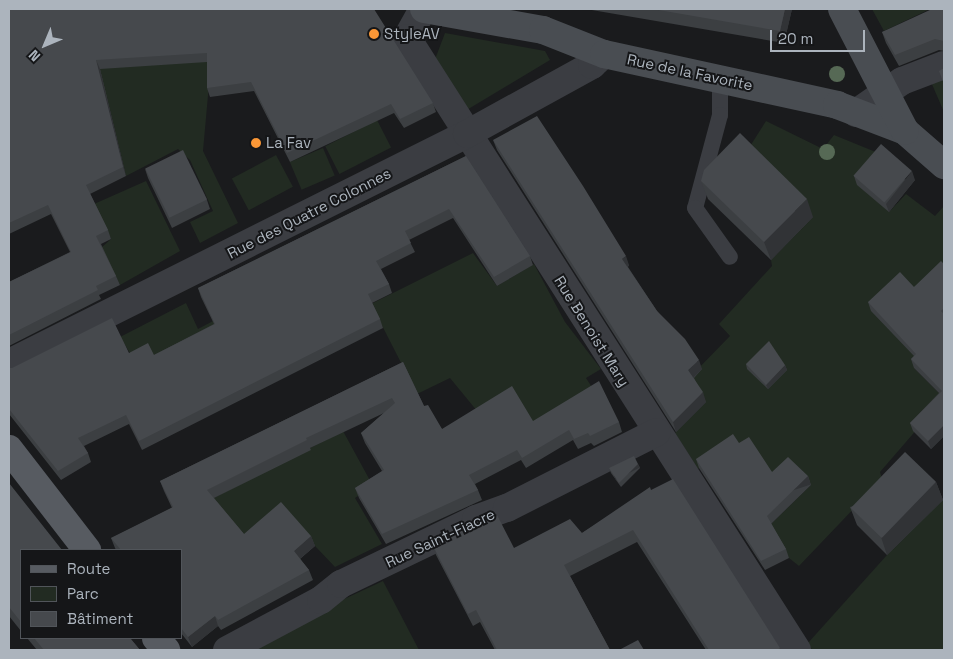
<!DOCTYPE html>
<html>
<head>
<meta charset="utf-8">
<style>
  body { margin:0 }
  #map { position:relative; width:953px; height:659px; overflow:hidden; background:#1a1b1d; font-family:"Space Grotesk",sans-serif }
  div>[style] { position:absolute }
  .green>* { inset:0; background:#222b22; transform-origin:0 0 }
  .lane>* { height:16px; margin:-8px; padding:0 8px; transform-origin:8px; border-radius:8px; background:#3b3d42 }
  .street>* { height:28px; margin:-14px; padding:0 14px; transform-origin:14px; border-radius:14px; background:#3b3d42 }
  .secondary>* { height:28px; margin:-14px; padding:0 14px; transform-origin:14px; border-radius:14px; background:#494d52 }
  .primary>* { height:28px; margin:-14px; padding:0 14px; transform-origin:14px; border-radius:14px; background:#575b61 }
  .trees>* { width:16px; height:16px; margin:-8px; border-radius:50%; background:#566955 }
  .wall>* { inset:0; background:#3c3f42 }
  .shaded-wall>* { inset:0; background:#313336; transform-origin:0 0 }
  .building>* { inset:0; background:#46494d; transform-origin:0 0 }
  .dots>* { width:14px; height:14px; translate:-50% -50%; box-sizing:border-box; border:2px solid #151618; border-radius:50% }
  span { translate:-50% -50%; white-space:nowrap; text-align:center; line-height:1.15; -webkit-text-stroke:4px #151618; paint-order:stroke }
  .poi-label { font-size:15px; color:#acb4bd }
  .left { translate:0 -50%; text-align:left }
  .street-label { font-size:15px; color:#acb4bd }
  .frame { position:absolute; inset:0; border:10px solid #acb4bd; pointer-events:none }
  .legend { position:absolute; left:20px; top:549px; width:162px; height:90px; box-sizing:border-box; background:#151618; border:1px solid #51555a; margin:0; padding:6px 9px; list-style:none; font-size:15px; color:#acb4bd }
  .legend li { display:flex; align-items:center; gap:10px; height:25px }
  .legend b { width:25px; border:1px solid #51555a }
  .north { position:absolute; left:20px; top:20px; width:50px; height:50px; -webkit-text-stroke:4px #151618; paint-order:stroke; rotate:225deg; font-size:14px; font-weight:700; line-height:20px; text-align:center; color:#acb4bd }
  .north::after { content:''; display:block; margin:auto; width:18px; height:22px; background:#acb4bd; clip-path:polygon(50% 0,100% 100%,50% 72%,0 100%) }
  .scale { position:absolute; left:770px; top:30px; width:95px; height:22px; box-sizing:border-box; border:2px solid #acb4bd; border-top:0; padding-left:6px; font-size:15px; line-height:18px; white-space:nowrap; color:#acb4bd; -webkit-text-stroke:4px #151618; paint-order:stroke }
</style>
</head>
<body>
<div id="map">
  <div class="green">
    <div style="clip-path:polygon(872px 9px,930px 9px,884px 31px)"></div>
    <div style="clip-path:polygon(62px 28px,211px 62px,203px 151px,238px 223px,200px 243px,190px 222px,213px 211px,190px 160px,178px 149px,126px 176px,107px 98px)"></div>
    <div style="clip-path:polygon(445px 33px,545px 51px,550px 60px,465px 111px,434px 62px)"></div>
    <div style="clip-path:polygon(944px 65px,944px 112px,931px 82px)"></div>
    <div style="left:377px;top:120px;width:31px;height:58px;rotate:63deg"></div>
    <div style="clip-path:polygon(766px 121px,823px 149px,834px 135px,883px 155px,889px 212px,906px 194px,935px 216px,944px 206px,944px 269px,914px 368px,944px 398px,880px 472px,882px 479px,799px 566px,789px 558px,770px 525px,811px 485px,775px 481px,737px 443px,698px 469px,675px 433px,706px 402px,690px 377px,730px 336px,719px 324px,772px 266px,771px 260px,813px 217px,747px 151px)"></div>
    <div style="left:323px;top:148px;width:30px;height:36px;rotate:67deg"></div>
    <div style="left:276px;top:155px;width:36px;height:50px;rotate:62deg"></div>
    <div style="clip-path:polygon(146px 181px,180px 251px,120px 285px,101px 248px,111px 239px,94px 204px)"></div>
    <div style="clip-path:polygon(473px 253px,497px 286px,534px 264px,565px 322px,601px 369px,586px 378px,597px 395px,573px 440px,482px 417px,450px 378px,417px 394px,371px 304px)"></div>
    <div style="clip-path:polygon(186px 303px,198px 329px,213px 321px,237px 370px,135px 361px,120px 337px)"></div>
    <div style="clip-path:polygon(343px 431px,373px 486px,355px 498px,382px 544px,335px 567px,315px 546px,248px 539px,181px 550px,177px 517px)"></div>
    <div style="clip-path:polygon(944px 498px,944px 650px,812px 650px,808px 643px,887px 555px)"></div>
    <div style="clip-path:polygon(383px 581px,419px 650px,246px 650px,243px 646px)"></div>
  </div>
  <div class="lane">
    <div style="left:720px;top:78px;width:37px;rotate:90deg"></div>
    <div style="left:720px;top:115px;width:96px;rotate:105deg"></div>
    <div style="left:695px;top:208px;width:60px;rotate:54.5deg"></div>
  </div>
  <div class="street">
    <div style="left:423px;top:9px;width:33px;rotate:119deg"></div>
    <div style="left:407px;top:38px;width:726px;rotate:57.49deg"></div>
    <div style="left:856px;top:113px;width:56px;rotate:-34.8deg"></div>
    <div style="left:902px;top:81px;width:45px;rotate:-20.9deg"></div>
    <div style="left:9px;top:363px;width:512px;rotate:-26.57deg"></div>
    <div style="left:467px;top:134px;width:143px;rotate:-28.9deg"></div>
    <div style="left:592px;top:65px;width:16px;rotate:-43deg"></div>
    <div style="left:227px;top:650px;width:106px;rotate:-28deg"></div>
    <div style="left:321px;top:600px;width:26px;rotate:-39deg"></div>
    <div style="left:341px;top:584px;width:150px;rotate:-25.7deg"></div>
    <div style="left:476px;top:519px;width:33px;rotate:-20deg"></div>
    <div style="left:507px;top:508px;width:168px;rotate:-26.9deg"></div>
  </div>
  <div class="secondary">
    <div style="left:424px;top:9px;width:121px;rotate:10deg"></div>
    <div style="left:543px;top:30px;width:66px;rotate:21.5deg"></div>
    <div style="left:604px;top:54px;width:239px;rotate:12.3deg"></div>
    <div style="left:837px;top:105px;width:73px;rotate:20.9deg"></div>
    <div style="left:905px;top:131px;width:52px;rotate:41.1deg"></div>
    <div style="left:842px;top:9px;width:137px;rotate:62.7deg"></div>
  </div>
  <div class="primary">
    <div style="left:9px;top:449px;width:128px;rotate:52.3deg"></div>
    <div style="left:156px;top:638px;width:16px;rotate:50deg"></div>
  </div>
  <div class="trees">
    <div style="left:837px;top:74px"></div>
    <div style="left:827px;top:152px"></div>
  </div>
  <div class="wall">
    <div style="clip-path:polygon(9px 9px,433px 103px,436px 112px,404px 128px,394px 113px,290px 162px,254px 91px,210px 97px,207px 88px,207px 62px,100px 69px,126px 176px,90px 194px,108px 230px,111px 239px,101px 244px,116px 276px,120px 285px,99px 295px,101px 299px,9px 346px,9px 282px,70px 252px,51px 214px,9px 234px)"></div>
    <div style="clip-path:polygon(586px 9px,792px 9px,784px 43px)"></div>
    <div style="clip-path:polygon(944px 9px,944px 51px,939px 50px,899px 66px,886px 43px,882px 32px)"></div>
    <div style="clip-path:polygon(493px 140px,629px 265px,628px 267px,657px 311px,702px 369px,694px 378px,706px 402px,676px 432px,497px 150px)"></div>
    <div style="clip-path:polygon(466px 156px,530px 256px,533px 265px,497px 286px,453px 218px,409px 240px,415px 252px,381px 269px,389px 284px,392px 293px,372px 303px,380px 319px,383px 328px,142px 450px,129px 424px,84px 446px,88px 453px,91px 462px,61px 480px,9px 414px,9px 368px,12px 368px,129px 353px,154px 355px,214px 324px,201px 297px,198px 288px)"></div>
    <div style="clip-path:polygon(145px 169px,207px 200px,210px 209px,172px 228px,148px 178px)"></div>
    <div style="clip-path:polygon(854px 176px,915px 180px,889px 212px,857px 185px)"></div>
    <div style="clip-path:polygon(701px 181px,813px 217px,771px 260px,708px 199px)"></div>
    <div style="clip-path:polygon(944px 264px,944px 436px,931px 449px,913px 431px,910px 423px,939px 393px,914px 368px,911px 359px,914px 356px,871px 311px,868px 302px,914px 287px)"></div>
    <div style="clip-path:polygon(403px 362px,424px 406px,442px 429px,533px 421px,619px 422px,622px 432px,594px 446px,591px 443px,578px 449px,573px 440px,526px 468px,521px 460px,475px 484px,478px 490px,482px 500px,386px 544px,359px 498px,355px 488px,382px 471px,365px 443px,361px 433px,384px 413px,310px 448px,311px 450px,214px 498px,244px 534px,311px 536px,315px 546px,300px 559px,309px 570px,313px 580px,221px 630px,218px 626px,192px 647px,181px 633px,181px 550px,116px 550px,115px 548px,111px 538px,172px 508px,164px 491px,160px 481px)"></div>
    <div style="clip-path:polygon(746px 364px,785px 365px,787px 370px,768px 389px,747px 369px)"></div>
    <div style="clip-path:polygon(739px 443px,772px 472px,808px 476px,811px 485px,771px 524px,786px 549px,789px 558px,765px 570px,699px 468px,696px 459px)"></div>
    <div style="clip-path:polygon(638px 464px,640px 468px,621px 487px,611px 473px,609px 468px)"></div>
    <div style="clip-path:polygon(936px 482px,943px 500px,887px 555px,857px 525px,850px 507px)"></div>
    <div style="clip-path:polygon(9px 483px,21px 550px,21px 631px,9px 616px)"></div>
    <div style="clip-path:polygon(651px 490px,780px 648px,781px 650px,706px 650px,637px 542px,570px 576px,610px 650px,495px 650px,480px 622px,473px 626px,436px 555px,432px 544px,514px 548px,582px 533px)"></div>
    <div style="clip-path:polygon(27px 638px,130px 638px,140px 650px,37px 650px)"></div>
  </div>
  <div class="shaded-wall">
    <div style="clip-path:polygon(785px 9px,792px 9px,784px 43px,780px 31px)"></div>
    <div style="clip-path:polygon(96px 60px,100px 69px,126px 176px,123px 167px)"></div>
    <div style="clip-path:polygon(912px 171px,915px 180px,889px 212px,886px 204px)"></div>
    <div style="clip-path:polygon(807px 199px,813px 217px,771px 260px,764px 242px)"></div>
    <div style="clip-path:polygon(626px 256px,629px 265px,626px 268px,622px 259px)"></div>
    <div style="clip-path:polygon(699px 360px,702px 369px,692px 379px,688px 370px)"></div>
    <div style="clip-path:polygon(785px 365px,787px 370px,768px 389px,766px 385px)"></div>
    <div style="clip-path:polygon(703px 392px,706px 402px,676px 432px,673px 422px)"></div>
    <div style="clip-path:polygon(944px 425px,944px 436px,931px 449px,928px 441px)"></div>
    <div style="left:638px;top:464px;width:4px;height:27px;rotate:63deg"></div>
    <div style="left:808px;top:476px;width:9px;height:57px;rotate:72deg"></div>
    <div style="clip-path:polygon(936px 482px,943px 500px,887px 555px,881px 537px)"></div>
    <div style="clip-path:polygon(311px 536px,315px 546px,297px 561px,294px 551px)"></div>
    <div style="clip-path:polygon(215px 616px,218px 626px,192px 647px,188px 637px)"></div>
  </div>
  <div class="building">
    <div style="clip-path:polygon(9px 9px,374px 9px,433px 103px,400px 119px,391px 104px,287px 153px,251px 82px,207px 88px,207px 53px,96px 60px,123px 167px,86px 185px,108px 230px,96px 236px,116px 276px,96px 286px,98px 290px,9px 335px,9px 282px,71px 252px,48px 205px,9px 223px)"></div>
    <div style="clip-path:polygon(653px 9px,785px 9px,780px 31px)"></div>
    <div style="clip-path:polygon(932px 9px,944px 9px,944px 41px,935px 39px,895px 55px,882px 32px)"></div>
    <div style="clip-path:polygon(944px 68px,944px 84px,939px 71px)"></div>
    <div style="clip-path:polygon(537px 116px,583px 186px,626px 256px,622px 259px,657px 311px,685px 339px,699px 360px,688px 370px,703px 392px,673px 422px,493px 140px)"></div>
    <div style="clip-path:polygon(740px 133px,807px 199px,764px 242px,701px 181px,704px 170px)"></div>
    <div style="left:881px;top:144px;width:41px;height:42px;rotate:41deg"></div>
    <div style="left:183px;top:150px;width:55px;height:42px;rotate:64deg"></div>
    <div style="clip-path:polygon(466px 156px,530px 256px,494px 277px,449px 209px,405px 231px,411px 243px,376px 261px,389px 284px,368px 294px,380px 319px,139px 441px,126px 415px,78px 438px,88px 453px,58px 471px,9px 409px,9px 368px,12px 368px,112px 318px,129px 353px,148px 343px,154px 355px,215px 324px,198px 288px)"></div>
    <div style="clip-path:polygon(941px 261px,944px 264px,944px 308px,941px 311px,944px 314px,944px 426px,944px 425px,928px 441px,910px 423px,942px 391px,911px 359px,916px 354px,868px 302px,900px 272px,914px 287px)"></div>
    <div style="clip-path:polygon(769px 341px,785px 365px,766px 385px,746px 364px)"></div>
    <div style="clip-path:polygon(403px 362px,424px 406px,428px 405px,442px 429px,512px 386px,533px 421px,599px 381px,619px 422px,590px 436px,588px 433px,574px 439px,569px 430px,522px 458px,517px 450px,469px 475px,478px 490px,382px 534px,355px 488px,384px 470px,361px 433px,395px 403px,392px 398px,306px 438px,307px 440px,207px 490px,244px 534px,281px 502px,311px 536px,294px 551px,309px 570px,218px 620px,215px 616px,188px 637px,181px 628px,181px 550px,121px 550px,111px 538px,173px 507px,160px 481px)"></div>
    <div style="clip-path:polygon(733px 434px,739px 443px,749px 437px,772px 472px,788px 457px,808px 476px,767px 516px,786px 549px,761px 561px,696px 459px)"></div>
    <div style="left:905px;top:452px;width:43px;height:78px;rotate:44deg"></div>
    <div style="clip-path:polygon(634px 456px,638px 464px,619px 483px,609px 468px)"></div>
    <div style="clip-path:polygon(673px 479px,780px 648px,777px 650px,709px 650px,633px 530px,564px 565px,610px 650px,497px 650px,476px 610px,468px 614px,432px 544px,497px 515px,514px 548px,570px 519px,582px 533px,650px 487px,651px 490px)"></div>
    <div style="clip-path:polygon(9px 483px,62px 550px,21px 550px,21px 622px,9px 607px)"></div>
    <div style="clip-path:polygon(34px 638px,130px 638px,140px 650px,44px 650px)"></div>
    <div style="clip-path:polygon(638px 640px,644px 650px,619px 650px)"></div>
  </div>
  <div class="dots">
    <div style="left:374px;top:34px;background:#fa9736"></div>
    <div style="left:256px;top:143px;background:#fa9736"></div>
  </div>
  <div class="poi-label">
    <span class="left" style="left:384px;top:34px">StyleAV</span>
    <span class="left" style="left:266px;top:143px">La Fav</span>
  </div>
  <div class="street-label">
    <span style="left:690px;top:72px;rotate:12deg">Rue de la Favorite</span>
    <span style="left:309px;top:213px;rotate:-27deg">Rue des Quatre Colonnes</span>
    <span style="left:592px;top:331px;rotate:58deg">Rue Benoist Mary</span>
    <span style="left:440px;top:538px;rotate:-25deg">Rue Saint-Fiacre</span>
  </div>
  <div class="frame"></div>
  <ul class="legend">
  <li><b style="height:6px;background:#575b61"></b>Route</li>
  <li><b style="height:14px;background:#222b22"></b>Parc</li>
  <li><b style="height:14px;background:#46494d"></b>Bâtiment</li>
  </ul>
  <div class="north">N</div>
  <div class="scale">20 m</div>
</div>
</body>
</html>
